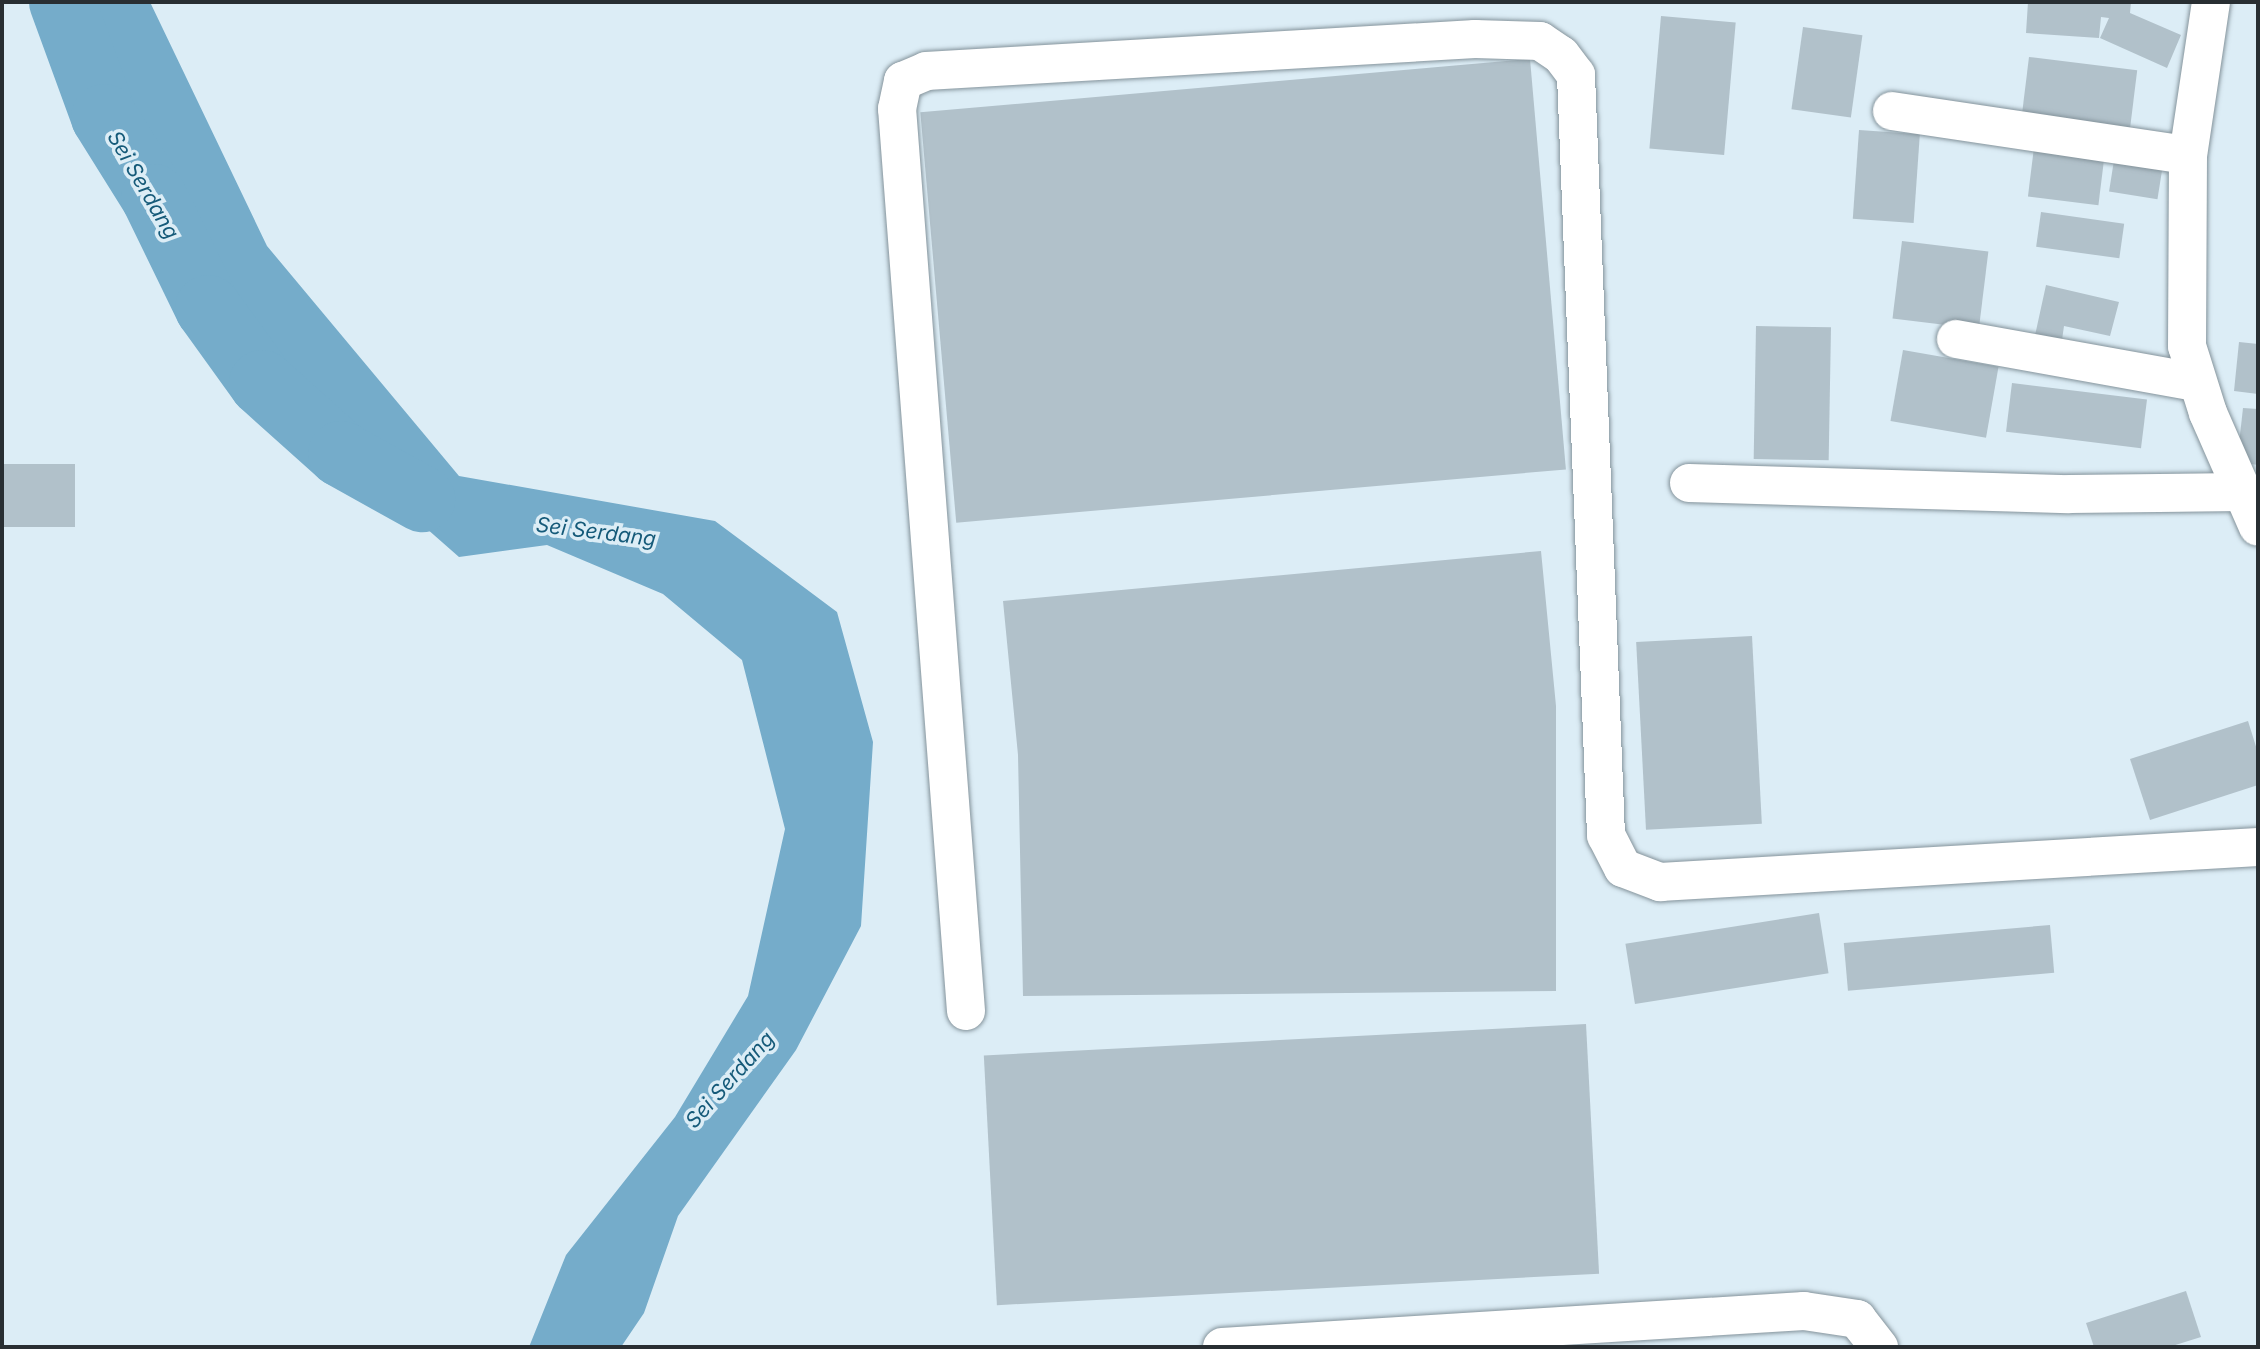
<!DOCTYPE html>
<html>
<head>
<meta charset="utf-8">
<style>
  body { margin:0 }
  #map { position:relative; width:2260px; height:1349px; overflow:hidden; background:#dcedf6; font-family:Inter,sans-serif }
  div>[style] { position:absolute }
  .water>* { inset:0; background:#75acca }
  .river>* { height:66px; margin:-33px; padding:0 33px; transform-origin:33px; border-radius:33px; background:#75acca }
  .building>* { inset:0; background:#b1c1ca; transform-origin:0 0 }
  .roads { filter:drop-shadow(0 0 2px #84939b) drop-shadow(0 0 2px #84939b) }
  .minor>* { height:38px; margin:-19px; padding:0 19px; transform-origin:19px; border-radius:19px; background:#fff }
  span { translate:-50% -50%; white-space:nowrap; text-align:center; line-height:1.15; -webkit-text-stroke:7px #dcedf6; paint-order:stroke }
  .water-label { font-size:21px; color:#155a79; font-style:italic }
  .frame { position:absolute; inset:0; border:4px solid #282e32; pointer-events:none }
</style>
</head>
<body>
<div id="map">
  <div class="water">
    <div style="clip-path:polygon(54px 2px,150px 2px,267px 246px,459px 476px,715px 521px,837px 612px,873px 742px,861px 926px,796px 1050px,678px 1216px,644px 1313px,621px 1347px,529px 1347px,566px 1255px,675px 1117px,748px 996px,785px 829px,742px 660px,663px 594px,547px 545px,459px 557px,319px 434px,200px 258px)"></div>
  </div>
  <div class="river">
    <div style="left:62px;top:2px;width:122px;rotate:69.9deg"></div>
    <div style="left:104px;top:117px;width:94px;rotate:58deg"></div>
    <div style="left:154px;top:197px;width:123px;rotate:64.1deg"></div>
    <div style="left:208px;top:308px;width:92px;rotate:54.2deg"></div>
    <div style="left:262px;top:383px;width:106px;rotate:41.9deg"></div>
    <div style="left:341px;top:454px;width:93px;rotate:29.1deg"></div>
  </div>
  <div class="building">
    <div style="clip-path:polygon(2028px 2px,2131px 2px,2130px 13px,2181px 35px,2167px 68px,2100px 38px,2109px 18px,2101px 17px,2099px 38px,2026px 33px)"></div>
    <div style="left:1661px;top:16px;width:75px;height:133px;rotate:5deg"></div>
    <div style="left:1803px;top:27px;width:60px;height:83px;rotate:8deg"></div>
    <div style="left:2029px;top:57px;width:109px;height:69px;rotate:7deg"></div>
    <div style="left:1530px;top:59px;width:412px;height:612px;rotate:85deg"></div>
    <div style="left:1859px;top:130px;width:61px;height:89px;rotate:4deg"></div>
    <div style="left:2035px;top:139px;width:71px;height:58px;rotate:7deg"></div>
    <div style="left:2115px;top:154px;width:49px;height:38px;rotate:9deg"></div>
    <div style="left:2041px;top:212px;width:84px;height:35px;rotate:8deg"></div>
    <div style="left:1902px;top:241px;width:87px;height:78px;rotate:7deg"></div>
    <div style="clip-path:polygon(2046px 285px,2119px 302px,2110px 336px,2064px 326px,2061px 347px,2034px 340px)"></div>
    <div style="left:1756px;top:326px;width:75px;height:133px;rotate:1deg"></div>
    <div style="clip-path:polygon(2239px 342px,2258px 344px,2258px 394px,2234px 391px)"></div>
    <div style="left:1903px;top:350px;width:97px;height:72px;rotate:10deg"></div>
    <div style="left:2012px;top:383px;width:136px;height:49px;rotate:7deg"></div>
    <div style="clip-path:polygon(2243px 408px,2258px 409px,2258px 465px,2237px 462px)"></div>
    <div style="left:2px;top:464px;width:73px;height:63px"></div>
    <div style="clip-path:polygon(1541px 551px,1556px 706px,1556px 991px,1023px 996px,1018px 755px,1003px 601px)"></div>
    <div style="left:1752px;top:636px;width:188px;height:116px;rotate:87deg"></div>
    <div style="clip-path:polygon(2248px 721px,2258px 753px,2258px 785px,2150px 820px,2130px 759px)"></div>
    <div style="left:1819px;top:913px;width:61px;height:196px;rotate:81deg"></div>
    <div style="left:2050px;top:925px;width:48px;height:207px;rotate:85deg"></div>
    <div style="left:1586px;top:1024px;width:250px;height:603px;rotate:87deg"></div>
    <div style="clip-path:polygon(2186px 1291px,2201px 1337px,2169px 1347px,2094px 1347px,2086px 1323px)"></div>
  </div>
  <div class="roads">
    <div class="minor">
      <div style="left:2211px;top:2px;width:155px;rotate:98.5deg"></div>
      <div style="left:2188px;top:155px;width:191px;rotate:90.3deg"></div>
      <div style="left:2187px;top:346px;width:70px;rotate:72.6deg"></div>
      <div style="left:2208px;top:413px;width:124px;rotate:66.3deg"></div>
      <div style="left:1892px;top:111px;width:299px;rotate:8.5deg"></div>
      <div style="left:1956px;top:339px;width:243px;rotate:10.2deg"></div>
      <div style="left:1689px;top:483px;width:380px;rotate:1.7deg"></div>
      <div style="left:2069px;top:494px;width:173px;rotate:-0.7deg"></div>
      <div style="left:966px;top:1011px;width:905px;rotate:-94.37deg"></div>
      <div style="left:897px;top:109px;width:29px;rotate:-78deg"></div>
      <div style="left:903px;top:81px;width:25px;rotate:-23deg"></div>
      <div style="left:926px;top:71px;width:550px;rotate:-3.34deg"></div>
      <div style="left:1475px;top:39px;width:65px;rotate:1.8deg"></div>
      <div style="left:1540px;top:41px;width:25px;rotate:34deg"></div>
      <div style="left:1561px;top:55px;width:25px;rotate:53deg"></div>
      <div style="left:1576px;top:75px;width:761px;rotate:87.74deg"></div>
      <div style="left:1606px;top:835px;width:37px;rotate:63deg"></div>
      <div style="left:1623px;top:868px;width:40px;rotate:21deg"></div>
      <div style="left:1660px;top:882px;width:599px;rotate:-3.35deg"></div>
      <div style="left:1222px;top:1347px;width:583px;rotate:-3.54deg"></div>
      <div style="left:1804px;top:1311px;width:54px;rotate:8.6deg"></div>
      <div style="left:1857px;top:1319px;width:36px;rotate:52deg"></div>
    </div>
  </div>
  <div class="water-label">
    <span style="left:143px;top:185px;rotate:60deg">Sei Serdang</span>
    <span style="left:596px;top:532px;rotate:7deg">Sei Serdang</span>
    <span style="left:730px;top:1080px;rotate:-48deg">Sei Serdang</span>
  </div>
  <div class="frame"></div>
</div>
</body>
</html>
